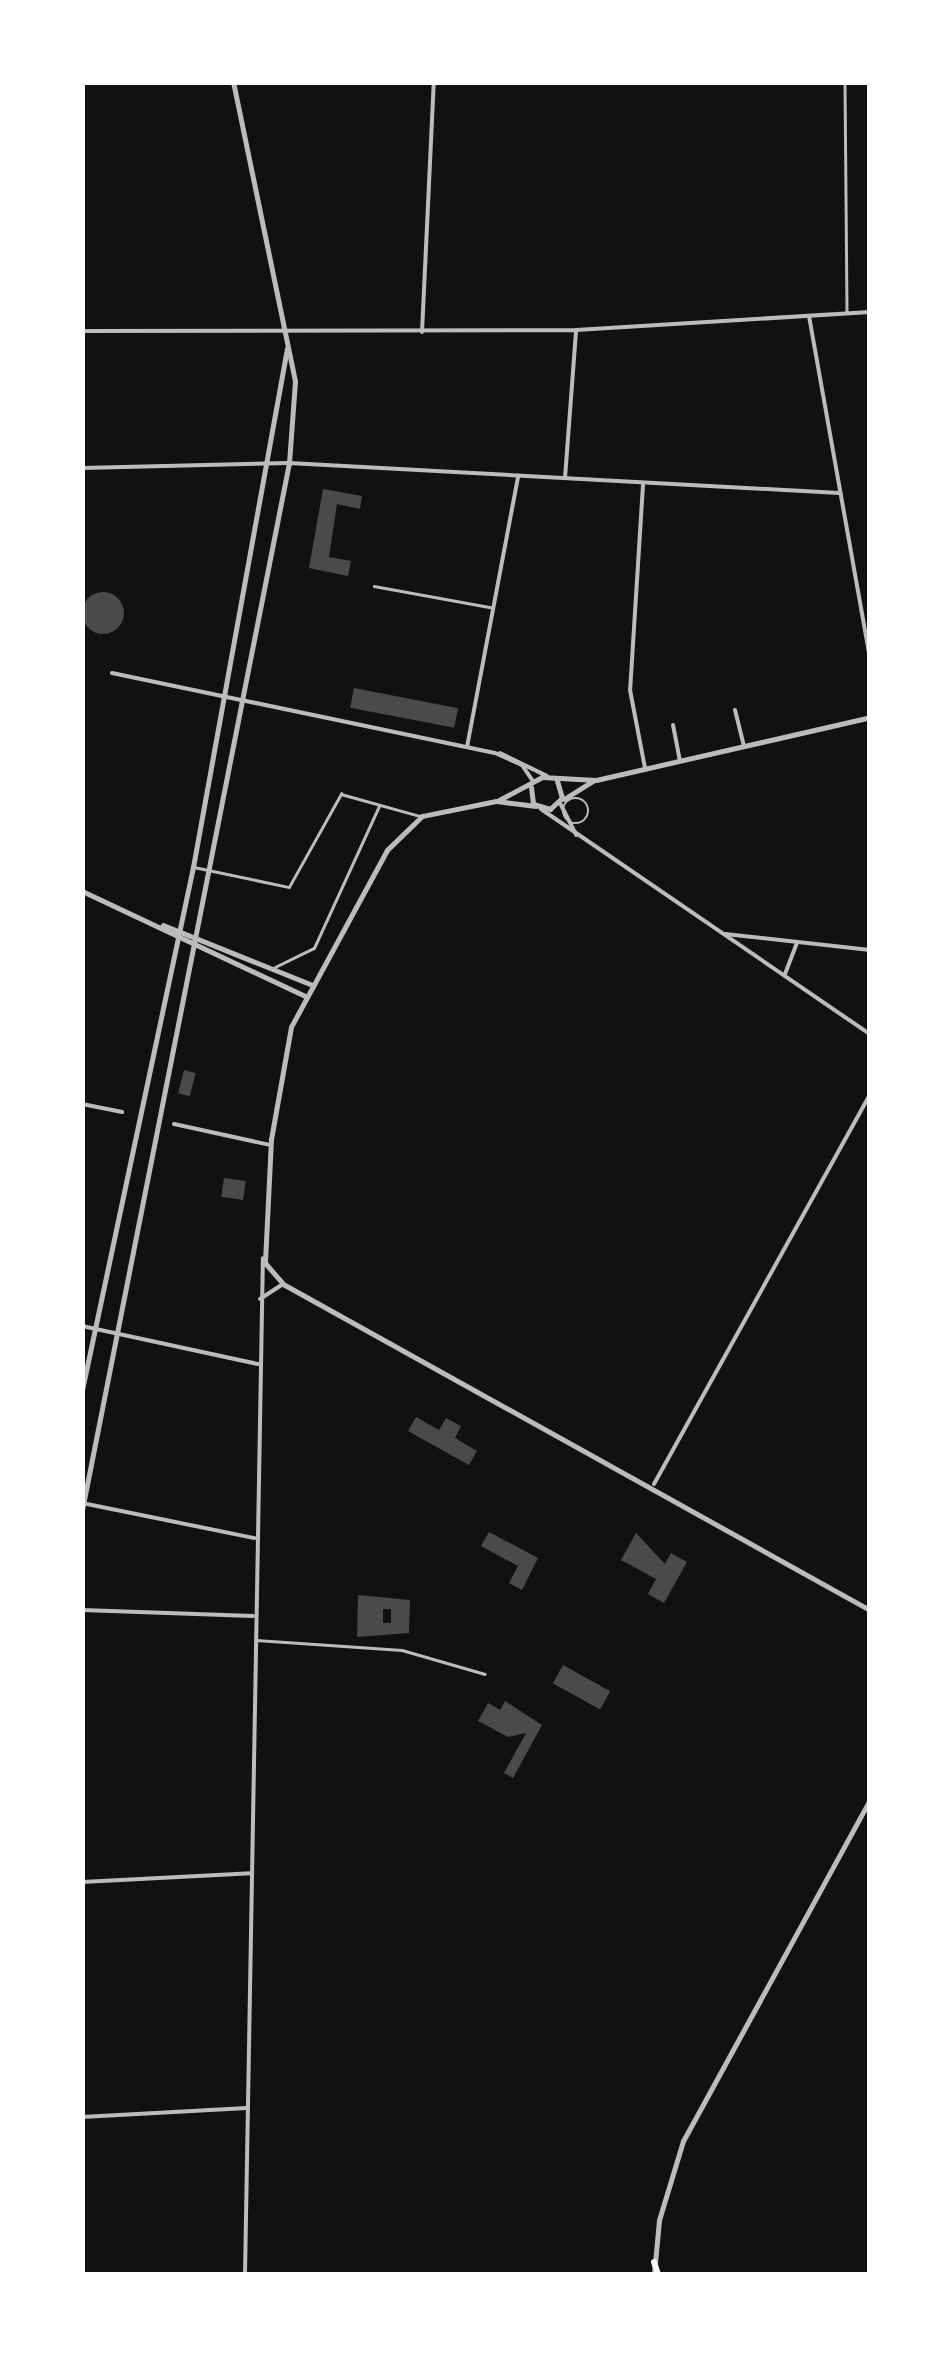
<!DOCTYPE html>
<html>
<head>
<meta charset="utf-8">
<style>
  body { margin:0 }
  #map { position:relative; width:952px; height:2357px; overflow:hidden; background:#111; font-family:"Nunito Sans",sans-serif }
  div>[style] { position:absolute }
  .building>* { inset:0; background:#4a4a4a; transform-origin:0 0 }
  .round { border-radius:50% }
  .service>* { height:2.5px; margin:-1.25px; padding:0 1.25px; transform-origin:1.25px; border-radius:1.25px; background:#bcbcbc }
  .pedestrian>* { height:2.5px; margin:-1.25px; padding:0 1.25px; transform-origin:1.25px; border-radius:1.25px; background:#bcbcbc }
  .pedestrian>.ring { margin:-1.25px; padding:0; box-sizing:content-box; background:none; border:2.5px solid #bcbcbc; border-radius:50% }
  .minor>* { height:4px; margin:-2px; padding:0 2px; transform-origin:2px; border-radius:2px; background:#bcbcbc }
  .tertiary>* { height:5px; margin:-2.5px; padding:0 2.5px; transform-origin:2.5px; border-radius:2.5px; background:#bcbcbc }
  .primary>* { height:6px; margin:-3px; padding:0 3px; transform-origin:3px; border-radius:3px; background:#f5f5f5 }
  span { translate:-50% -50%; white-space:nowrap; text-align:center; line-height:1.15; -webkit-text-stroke:8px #fff; paint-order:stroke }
  .frame { position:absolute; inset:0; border:85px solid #fff; pointer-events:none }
</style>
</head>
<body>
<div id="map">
  <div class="building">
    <div style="clip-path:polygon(323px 489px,362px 496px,360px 509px,337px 504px,329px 557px,351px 561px,348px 576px,309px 568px)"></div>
    <div class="round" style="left:82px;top:592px;width:42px;height:42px"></div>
    <div style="left:354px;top:688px;width:106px;height:20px;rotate:11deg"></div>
    <div style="left:184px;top:1070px;width:12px;height:24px;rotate:14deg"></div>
    <div style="left:224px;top:1178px;width:22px;height:19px;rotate:8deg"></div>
    <div style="clip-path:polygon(416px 1417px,439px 1430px,446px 1418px,461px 1426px,455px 1438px,477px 1451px,469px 1465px,408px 1431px)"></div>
    <div style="clip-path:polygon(489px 1532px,538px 1558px,522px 1590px,509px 1583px,518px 1566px,481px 1546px)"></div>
    <div style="clip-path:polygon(636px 1533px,665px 1564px,671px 1553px,687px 1562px,664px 1603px,648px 1594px,656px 1579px,621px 1560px)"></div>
    <div style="clip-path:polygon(evenodd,358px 1595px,410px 1600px,409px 1633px,357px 1637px,358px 1595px,383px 1609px,391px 1609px,391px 1623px,383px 1623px,383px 1609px)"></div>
    <div style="left:563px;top:1665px;width:54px;height:21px;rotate:29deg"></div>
    <div style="clip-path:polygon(505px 1701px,542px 1725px,513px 1778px,504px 1773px,526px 1733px,508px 1737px,478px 1721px,488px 1703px,500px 1710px)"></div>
  </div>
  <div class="service">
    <div style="left:374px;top:586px;width:118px;rotate:10.3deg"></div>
    <div style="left:194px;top:867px;width:97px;rotate:11.9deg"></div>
    <div style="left:289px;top:887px;width:107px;rotate:-60.8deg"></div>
    <div style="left:341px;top:794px;width:82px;rotate:15.6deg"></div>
    <div style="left:275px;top:967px;width:43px;rotate:-26deg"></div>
    <div style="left:314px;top:948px;width:156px;rotate:-65.4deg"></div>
    <div style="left:256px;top:1640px;width:146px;rotate:3.9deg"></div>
    <div style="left:402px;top:1650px;width:86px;rotate:16.1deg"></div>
  </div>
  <div class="pedestrian">
    <div style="left:845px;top:82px;width:229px;rotate:89.5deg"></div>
    <div class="ring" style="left:563px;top:798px;width:23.5px;height:23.5px"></div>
  </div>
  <div class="minor">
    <div style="left:809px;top:316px;width:346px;rotate:79.9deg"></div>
    <div style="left:82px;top:331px;width:494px;rotate:-0.1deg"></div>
    <div style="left:576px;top:330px;width:295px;rotate:-3.5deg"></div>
    <div style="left:422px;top:332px;width:250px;rotate:-87.3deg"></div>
    <div style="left:82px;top:468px;width:207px;rotate:-1.4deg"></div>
    <div style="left:289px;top:463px;width:551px;rotate:3.12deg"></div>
    <div style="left:565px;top:478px;width:148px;rotate:-85.7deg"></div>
    <div style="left:643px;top:485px;width:205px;rotate:93.6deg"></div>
    <div style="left:630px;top:690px;width:79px;rotate:79.1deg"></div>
    <div style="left:112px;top:673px;width:391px;rotate:11.8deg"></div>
    <div style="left:495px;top:753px;width:30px;rotate:24deg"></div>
    <div style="left:522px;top:765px;width:18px;rotate:56deg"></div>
    <div style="left:735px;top:710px;width:37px;rotate:76deg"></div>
    <div style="left:673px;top:725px;width:36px;rotate:79deg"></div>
    <div style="left:467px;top:747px;width:276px;rotate:-79.3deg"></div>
    <div style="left:500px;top:753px;width:52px;rotate:26.1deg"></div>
    <div style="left:560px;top:803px;width:36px;rotate:63deg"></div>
    <div style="left:541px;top:809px;width:399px;rotate:34.4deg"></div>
    <div style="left:725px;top:934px;width:146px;rotate:6.3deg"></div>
    <div style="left:785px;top:974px;width:34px;rotate:-69deg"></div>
    <div style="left:82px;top:1104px;width:41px;rotate:11.3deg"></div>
    <div style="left:174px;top:1124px;width:98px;rotate:12.3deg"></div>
    <div style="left:260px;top:1299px;width:27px;rotate:-33deg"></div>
    <div style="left:82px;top:1326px;width:180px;rotate:12.2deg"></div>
    <div style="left:654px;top:1484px;width:446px;rotate:-61deg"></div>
    <div style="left:82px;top:1503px;width:176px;rotate:11.5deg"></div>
    <div style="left:82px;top:1610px;width:171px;rotate:2deg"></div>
    <div style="left:82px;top:1882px;width:169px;rotate:-3deg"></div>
    <div style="left:82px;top:2117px;width:165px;rotate:-3.1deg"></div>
    <div style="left:245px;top:2274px;width:1016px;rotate:-88.99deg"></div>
  </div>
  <div class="tertiary">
    <div style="left:531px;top:787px;width:17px;rotate:83deg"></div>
    <div style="left:533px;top:804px;width:18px;rotate:16deg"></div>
    <div style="left:550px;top:809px;width:16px;rotate:-43deg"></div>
    <div style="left:562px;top:798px;width:19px;rotate:-106deg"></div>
    <div style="left:564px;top:799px;width:34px;rotate:-32deg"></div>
    <div style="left:499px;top:800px;width:49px;rotate:-28.1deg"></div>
    <div style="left:542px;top:777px;width:54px;rotate:3.2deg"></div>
    <div style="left:596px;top:780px;width:281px;rotate:-12.9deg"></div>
    <div style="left:536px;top:806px;width:40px;rotate:-172.9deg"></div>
    <div style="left:496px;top:801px;width:76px;rotate:168.5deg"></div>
    <div style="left:422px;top:816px;width:49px;rotate:135.8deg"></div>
    <div style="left:387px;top:850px;width:201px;rotate:118.5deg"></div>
    <div style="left:291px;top:1027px;width:114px;rotate:100.1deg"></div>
    <div style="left:271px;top:1139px;width:124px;rotate:92.8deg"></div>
    <div style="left:265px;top:1263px;width:28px;rotate:49deg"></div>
    <div style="left:283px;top:1284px;width:671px;rotate:29.05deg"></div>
    <div style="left:82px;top:891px;width:246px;rotate:25.2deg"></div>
    <div style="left:163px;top:925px;width:161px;rotate:21.9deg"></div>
    <div style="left:82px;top:1390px;width:535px;rotate:-78.02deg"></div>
    <div style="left:193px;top:867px;width:527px;rotate:-79.73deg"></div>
    <div style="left:82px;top:1510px;width:1067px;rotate:-78.82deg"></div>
    <div style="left:289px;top:463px;width:82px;rotate:-85.8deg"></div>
    <div style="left:295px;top:381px;width:305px;rotate:-101.7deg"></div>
    <div style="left:654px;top:2274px;width:54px;rotate:-84.7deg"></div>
    <div style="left:659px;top:2220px;width:83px;rotate:-73.1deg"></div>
    <div style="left:683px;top:2141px;width:390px;rotate:-61.3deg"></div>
  </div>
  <div class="primary">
    <div style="left:654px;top:2262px;width:13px;rotate:72deg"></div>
  </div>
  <div class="frame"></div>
</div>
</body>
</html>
